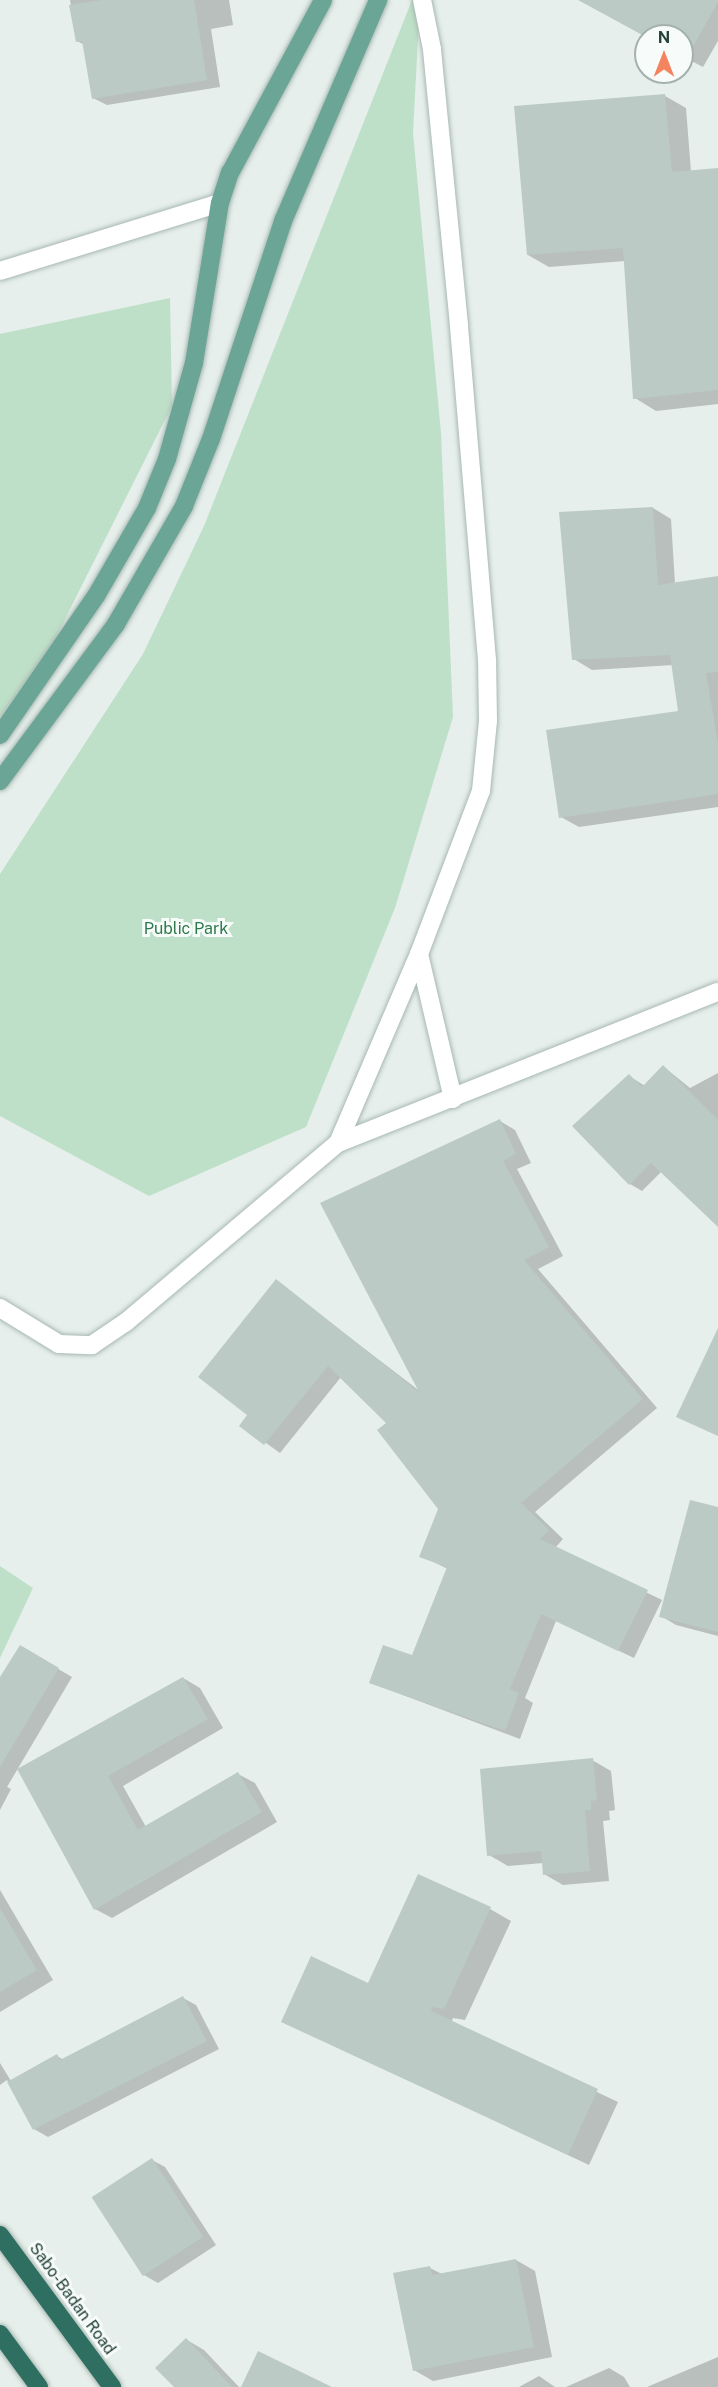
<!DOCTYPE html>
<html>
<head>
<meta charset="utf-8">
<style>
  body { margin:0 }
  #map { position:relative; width:718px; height:2387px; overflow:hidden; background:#e6efeb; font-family:"Public Sans",sans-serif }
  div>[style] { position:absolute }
  .green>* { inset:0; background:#bfe0c8 }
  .shadow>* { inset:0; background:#0003 }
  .building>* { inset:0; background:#bbcac4; transform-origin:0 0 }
  .roads { filter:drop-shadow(0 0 2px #a8b8b2) drop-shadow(0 0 2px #a8b8b2) }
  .minor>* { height:18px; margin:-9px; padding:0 9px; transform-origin:9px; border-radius:9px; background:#fff }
  .major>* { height:18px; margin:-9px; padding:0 9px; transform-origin:9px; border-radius:9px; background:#6aa596 }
  .highway>* { height:18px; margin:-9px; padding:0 9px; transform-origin:9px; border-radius:9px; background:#2f6f62 }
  span { translate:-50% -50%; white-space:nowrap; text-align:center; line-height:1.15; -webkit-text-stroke:6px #f7fbf9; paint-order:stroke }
  .park-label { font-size:16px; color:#2d7a4b }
  .street-label { font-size:16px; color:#24423a }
  .north { position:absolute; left:634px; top:24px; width:60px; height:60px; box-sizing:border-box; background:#f7fbf9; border:2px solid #a3b1ad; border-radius:50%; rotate:0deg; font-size:16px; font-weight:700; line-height:24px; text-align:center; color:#24423a }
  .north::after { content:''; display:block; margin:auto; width:21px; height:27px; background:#f4845f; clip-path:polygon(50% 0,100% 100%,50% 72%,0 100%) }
</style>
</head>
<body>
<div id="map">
  <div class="green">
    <div style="clip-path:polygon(412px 0,420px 0,413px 133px,441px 433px,453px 717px,395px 908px,306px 1127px,149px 1196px,0 1116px,0 874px,143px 654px,204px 526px)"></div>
    <div style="clip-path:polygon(170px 298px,172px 406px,54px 641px,0 717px,0 334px)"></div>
    <div style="clip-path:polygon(0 1566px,33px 1588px,0 1658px)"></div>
  </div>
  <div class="shadow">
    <div style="clip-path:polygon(70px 0,229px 0,233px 25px,211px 29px,220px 87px,107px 105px,93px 98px,85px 45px,77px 41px)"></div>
    <div style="clip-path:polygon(602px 0,718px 0,718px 41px,703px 67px,682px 56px,682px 36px)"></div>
    <div style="clip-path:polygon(665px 96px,686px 108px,691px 172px,718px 169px,718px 404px,656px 411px,635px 398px,625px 261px,549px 267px,528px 255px)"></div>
    <div style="clip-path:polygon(653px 508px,671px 519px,675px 584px,718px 578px,718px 807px,579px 827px,561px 817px,680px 712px,673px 665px,592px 670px,574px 659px)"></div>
    <div style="clip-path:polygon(664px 1067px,690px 1088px,718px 1073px,718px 1225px,663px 1170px,642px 1191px,630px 1184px,629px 1076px,645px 1086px)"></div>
    <div style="clip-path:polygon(500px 1121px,515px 1130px,531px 1163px,517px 1169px,563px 1256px,538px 1269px,657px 1408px,535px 1512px,563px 1539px,555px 1548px,662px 1600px,634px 1658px,556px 1621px,525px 1698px,533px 1703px,520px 1739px,371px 1683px,413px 1657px,448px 1569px,421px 1556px,440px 1509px,388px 1424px,341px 1377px,280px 1453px,241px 1425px,249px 1415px,276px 1281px,421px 1392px)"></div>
    <div style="clip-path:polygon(718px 1509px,718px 1636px,676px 1625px,661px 1616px)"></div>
    <div style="clip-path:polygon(20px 1647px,72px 1677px,7px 1787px,11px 1789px,0 1810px,0 1680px)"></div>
    <div style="clip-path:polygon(183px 1678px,200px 1688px,223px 1728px,123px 1786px,146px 1827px,238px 1774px,255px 1783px,277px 1822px,112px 1918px,95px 1909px,19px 1770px)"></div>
    <div style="clip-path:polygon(592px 1760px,611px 1771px,615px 1810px,609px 1811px,610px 1820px,603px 1821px,609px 1881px,563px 1885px,544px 1874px,543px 1863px,508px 1866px,489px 1855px)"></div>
    <div style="clip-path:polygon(0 1890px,53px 1980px,0 2012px)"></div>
    <div style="clip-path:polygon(490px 1909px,511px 1921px,465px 2020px,453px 2018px,451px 2023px,618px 2102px,589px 2165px,283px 2021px,369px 1985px)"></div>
    <div style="clip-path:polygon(183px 1998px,196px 2005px,219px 2049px,48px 2137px,34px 2129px,7px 2080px,0 2085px,0 2063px,11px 2081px,57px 2056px,64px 2060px)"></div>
    <div style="clip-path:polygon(152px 2160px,165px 2167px,216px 2245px,158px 2283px,144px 2275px)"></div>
    <div style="clip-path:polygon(516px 2260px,535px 2271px,552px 2357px,433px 2381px,414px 2370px,430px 2268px,442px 2274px)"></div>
    <div style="clip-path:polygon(187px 2340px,204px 2350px,239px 2387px,176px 2387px)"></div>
    <div style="clip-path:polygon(718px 2357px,718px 2387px,647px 2387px)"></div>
    <div style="clip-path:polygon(609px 2368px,624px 2377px,630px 2387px,566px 2387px)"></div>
    <div style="clip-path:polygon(539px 2376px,555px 2387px,519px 2387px)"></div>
  </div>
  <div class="building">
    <div style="clip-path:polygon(102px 0,194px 0,207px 80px,92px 99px,82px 41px,76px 42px,69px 5px)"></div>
    <div style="clip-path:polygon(578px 0,718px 0,718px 2px,686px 59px,682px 57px,682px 36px,646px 37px)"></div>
    <div style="clip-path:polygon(665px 94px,672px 172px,718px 168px,718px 390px,633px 399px,623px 248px,527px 255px,514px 106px)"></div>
    <div style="clip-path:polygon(653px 507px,658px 585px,718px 576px,718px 672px,706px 673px,718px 743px,718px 794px,559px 818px,546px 730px,678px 711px,670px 655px,572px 660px,559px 512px)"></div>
    <div style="clip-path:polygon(663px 1065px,718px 1120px,718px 1227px,651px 1163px,629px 1185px,572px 1126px,629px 1074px,642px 1087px)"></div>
    <div style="clip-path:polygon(500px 1119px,516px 1154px,503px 1161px,549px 1247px,524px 1260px,643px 1399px,521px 1503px,549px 1530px,540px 1539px,648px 1590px,618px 1651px,541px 1614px,510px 1689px,519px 1693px,505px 1731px,369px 1683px,383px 1645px,412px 1655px,447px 1567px,419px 1557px,438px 1509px,377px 1430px,386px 1423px,328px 1366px,264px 1445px,239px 1426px,247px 1415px,198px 1377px,276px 1279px,419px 1392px,320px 1203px)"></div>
    <div style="clip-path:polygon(718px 1328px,718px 1436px,676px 1417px)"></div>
    <div style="clip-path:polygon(690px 1500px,718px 1507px,718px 1632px,659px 1617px)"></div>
    <div style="clip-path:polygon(20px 1645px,59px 1668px,0 1767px,0 1677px)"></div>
    <div style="clip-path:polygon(183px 1677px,208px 1719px,108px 1776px,138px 1830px,238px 1772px,262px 1812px,94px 1910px,17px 1769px)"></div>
    <div style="clip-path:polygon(593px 1758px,597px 1800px,591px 1801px,591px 1810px,585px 1810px,590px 1871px,543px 1875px,541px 1851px,487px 1856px,480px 1769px)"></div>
    <div style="clip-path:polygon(418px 1874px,491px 1907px,444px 2009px,432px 2007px,431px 2011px,598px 2089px,568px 2155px,281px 2022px,311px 1956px,368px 1983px)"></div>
    <div style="clip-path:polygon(0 1908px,37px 1970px,0 1992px)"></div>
    <div style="clip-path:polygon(183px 1996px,207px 2041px,33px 2130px,7px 2082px,57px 2054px,60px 2060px)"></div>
    <div style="left:152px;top:2158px;width:94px;height:72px;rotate:57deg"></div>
    <div style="clip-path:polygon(516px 2259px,534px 2347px,413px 2371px,393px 2273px,430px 2266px,432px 2275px)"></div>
    <div style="clip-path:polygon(186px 2338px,232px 2387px,174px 2387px,155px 2368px)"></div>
    <div style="clip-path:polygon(258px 2351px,332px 2387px,241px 2387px)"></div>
  </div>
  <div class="roads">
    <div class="minor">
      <div style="left:0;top:271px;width:230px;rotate:-17.2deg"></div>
      <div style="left:419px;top:954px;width:149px;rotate:76.8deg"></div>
      <div style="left:338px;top:1143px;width:206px;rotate:-66.8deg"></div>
      <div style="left:419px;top:954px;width:174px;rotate:-69.2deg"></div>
      <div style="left:481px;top:791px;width:70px;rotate:-84.3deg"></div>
      <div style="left:488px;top:721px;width:61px;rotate:-90.9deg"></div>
      <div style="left:487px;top:660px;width:336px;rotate:-94.8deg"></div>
      <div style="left:459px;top:325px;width:277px;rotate:-95.6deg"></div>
      <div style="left:432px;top:49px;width:50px;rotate:-101.5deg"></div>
      <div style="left:0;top:1308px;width:69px;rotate:31.4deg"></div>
      <div style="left:59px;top:1344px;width:33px;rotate:2deg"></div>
      <div style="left:92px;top:1345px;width:41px;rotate:-34.1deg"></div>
      <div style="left:126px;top:1322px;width:277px;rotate:-40.2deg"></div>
      <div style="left:338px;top:1143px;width:409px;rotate:-21.7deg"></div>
    </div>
    <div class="major">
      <div style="left:0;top:735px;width:169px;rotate:-55.4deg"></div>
      <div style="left:96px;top:596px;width:102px;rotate:-59.9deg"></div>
      <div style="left:147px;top:508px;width:53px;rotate:-67.8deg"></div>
      <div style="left:167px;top:459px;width:100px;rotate:-74.3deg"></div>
      <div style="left:194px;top:363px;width:162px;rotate:-80.8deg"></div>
      <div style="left:220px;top:203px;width:32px;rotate:-72deg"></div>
      <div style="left:230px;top:173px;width:196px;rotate:-61.7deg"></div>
      <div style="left:0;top:781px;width:195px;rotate:-53.5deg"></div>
      <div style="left:116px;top:624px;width:136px;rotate:-60deg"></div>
      <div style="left:184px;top:506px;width:72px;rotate:-68.1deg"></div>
      <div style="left:211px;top:439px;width:230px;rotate:-71.7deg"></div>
      <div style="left:283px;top:221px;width:241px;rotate:-66.7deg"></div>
    </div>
    <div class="highway">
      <div style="left:0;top:2235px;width:189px;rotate:53.6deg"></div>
      <div style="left:0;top:2334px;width:66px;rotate:53.7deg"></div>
    </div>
  </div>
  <div class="park-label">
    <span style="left:186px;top:929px">Public Park</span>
  </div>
  <div class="street-label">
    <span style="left:72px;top:2299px;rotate:54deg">Sabo-Badan Road</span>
  </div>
  <div class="north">N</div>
</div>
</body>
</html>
